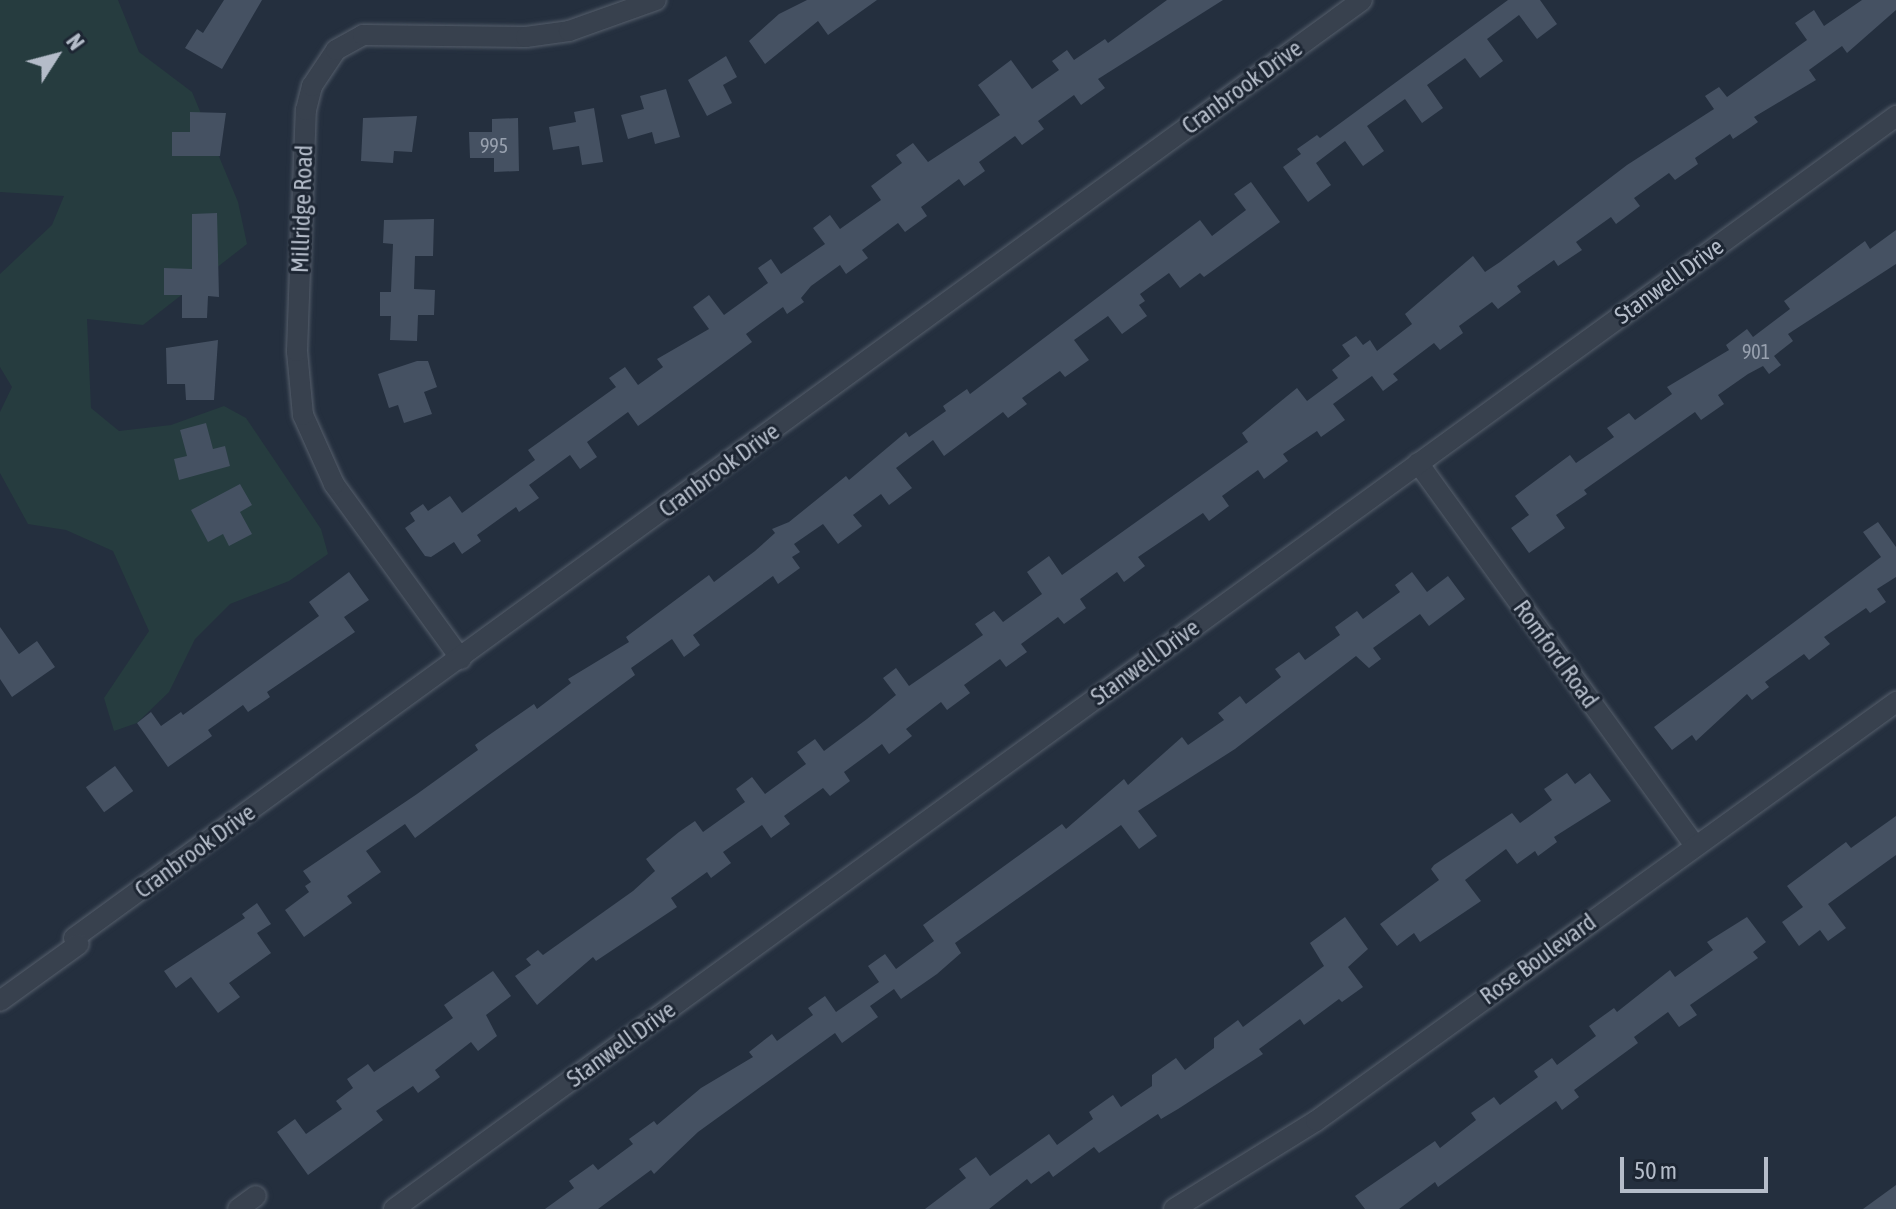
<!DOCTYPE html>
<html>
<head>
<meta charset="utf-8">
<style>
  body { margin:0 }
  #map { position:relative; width:1896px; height:1209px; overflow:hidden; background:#242f3e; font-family:"Asap Condensed",sans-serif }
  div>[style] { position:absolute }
  .green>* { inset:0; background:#263c3f }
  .building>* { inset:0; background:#455162; transform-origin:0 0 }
  .roads { filter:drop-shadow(0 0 2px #565f6c) drop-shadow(0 0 2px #565f6c) }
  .street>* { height:20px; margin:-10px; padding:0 10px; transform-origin:10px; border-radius:10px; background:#38414e }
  span { translate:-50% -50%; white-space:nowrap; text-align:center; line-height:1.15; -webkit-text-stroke:6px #1d2633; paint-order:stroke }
  .number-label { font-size:20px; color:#98a1af }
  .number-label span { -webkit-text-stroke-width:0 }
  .street-label { font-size:24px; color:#b4bcc9 }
  .north { position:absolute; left:16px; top:16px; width:80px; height:80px; -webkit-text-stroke:6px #1d2633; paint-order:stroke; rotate:54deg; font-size:22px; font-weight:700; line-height:32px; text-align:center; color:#b4bcc9 }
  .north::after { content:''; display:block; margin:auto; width:28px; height:36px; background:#b4bcc9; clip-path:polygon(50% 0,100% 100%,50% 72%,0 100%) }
  .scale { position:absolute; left:1620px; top:1157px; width:148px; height:36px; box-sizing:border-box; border:4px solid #b4bcc9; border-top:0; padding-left:10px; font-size:24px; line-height:28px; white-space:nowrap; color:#b4bcc9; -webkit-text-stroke:6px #1d2633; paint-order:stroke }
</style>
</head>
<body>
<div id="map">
  <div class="green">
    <div style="clip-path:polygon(0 0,118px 0,139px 52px,192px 92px,238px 202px,247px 244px,143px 325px,87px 319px,91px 408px,119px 431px,171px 425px,224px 406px,246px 418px,321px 529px,328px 554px,289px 581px,230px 604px,195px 639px,169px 692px,137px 723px,114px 731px,104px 698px,149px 631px,113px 551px,66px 530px,28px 524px,0 473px,0 412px,12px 387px,0 367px,0 274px,52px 225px,64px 196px,0 192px)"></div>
  </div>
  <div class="building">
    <div style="clip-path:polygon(224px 0,262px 0,222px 69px,185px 48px,197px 29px,203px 33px)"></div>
    <div style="clip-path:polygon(807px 0,877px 0,828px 35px,818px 21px,765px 64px,749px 41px,779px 14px)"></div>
    <div style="clip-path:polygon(1167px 0,1223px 0,1098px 79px,1105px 88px,1081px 105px,1074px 95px,1038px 121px,1044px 129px,1022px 145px,1015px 136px,979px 162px,985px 171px,964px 186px,959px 179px,921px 207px,927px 216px,905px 232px,898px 223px,862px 250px,868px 258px,846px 274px,840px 265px,811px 286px,801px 298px,804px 302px,787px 314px,783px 307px,746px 334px,752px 342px,648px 419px,638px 426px,628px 412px,587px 442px,597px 457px,580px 469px,570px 455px,529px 485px,539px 498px,519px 512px,516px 507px,477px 535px,481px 541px,462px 554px,454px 542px,431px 557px,425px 556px,405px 528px,415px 521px,410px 513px,423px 504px,428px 511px,450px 496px,462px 513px,535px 460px,528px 450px,616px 387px,609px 378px,625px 367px,638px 385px,663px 367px,657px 359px,709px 329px,693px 307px,709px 295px,724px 315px,768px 283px,758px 268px,771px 259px,781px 274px,825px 244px,813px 228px,830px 215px,840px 229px,881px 200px,871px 186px,902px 163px,896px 155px,913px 143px,928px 162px,1000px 115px,978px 85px,1011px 60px,1032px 89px,1059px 70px,1052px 61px,1067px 50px,1074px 60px,1105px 39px,1108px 43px)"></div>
    <div style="clip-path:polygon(1508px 0,1540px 0,1557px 24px,1537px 39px,1519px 15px,1487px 39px,1503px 61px,1480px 78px,1465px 58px,1427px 85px,1443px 108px,1422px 123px,1405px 99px,1367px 126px,1384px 151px,1363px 166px,1345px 141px,1316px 163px,1331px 185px,1308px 202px,1283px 167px,1301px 154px,1297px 149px,1317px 135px,1320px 138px)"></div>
    <div style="clip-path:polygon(1862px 0,1896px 0,1896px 10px,1847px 53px,1842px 46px,1809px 70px,1816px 80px,1754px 117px,1758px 122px,1751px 127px,1733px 139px,1730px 134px,1695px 158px,1698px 164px,1675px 180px,1669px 173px,1634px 198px,1640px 206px,1616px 224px,1611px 217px,1576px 242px,1582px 250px,1558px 266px,1554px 260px,1517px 286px,1521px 292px,1498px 309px,1492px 302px,1459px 326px,1463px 333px,1440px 350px,1434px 343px,1393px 374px,1398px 380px,1391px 385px,1383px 391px,1372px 376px,1333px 404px,1345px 420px,1321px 437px,1317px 431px,1283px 454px,1288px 461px,1264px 479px,1258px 470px,1222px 496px,1229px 506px,1209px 521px,1203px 513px,1138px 557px,1145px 566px,1124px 582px,1117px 572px,1080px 599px,1086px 608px,1064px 624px,1058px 617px,1021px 644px,1027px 652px,1006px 667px,1000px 659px,964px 685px,970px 693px,947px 710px,941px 702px,906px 729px,912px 736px,889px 754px,882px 744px,844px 772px,850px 781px,830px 796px,823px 788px,784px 816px,790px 824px,771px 838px,762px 825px,723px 852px,731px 863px,711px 878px,707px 872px,671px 898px,677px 907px,596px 961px,593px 957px,537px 1005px,515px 976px,531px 965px,526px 959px,538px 950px,543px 955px,633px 891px,655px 871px,646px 859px,679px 832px,695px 821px,703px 832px,745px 802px,736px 789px,752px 777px,765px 794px,806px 764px,797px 752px,815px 739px,824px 751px,867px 719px,896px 695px,883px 678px,896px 668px,909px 686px,983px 635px,975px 624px,994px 611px,1003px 622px,1042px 594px,1027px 572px,1049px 556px,1062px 575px,1248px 442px,1242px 433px,1297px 388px,1307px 401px,1338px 378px,1332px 370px,1350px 356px,1342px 345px,1356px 336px,1363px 345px,1370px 340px,1377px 351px,1412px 324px,1405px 314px,1473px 256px,1485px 272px,1500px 262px,1627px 165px,1714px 109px,1705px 96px,1719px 87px,1727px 97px,1807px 40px,1795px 23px,1814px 10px,1824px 26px)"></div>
    <div style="clip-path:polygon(726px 56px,737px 77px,723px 85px,732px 103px,707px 116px,688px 80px)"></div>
    <div style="clip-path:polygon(666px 89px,680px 137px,655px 144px,652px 132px,628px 139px,621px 115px,644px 109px,640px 96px)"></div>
    <div style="clip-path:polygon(594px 108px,603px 162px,582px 165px,579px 146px,553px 150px,549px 127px,576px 122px,574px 112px)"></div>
    <div style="clip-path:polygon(190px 112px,226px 113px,220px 156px,172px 156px,172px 132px,190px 132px)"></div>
    <div style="clip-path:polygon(417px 116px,412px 152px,394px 151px,393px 163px,361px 161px,363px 118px)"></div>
    <div style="clip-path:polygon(518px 118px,519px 171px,494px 172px,494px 158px,470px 158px,469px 132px,492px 132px,492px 119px)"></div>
    <div style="clip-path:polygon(1251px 182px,1280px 222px,1204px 277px,1200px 273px,1180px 288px,1169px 273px,1140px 294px,1145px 301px,1139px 305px,1147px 316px,1122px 334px,1108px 316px,1074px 340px,1089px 360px,1065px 377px,1060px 371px,1022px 398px,1027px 404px,1008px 418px,1003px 412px,944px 456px,933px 440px,896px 468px,912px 488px,889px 505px,881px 494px,853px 515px,862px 526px,838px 544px,823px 524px,794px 544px,800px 552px,792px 557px,800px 568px,778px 584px,773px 576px,693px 635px,700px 645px,684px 657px,672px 639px,631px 668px,635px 675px,415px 838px,405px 824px,366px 851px,381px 872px,347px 896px,352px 903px,304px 937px,285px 910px,309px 892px,305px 886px,311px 882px,303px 871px,417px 794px,478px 750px,475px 745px,489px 735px,534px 704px,537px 709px,571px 683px,568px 679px,629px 642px,626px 637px,709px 575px,714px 582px,755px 551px,775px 533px,772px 529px,789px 522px,846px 476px,849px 480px,906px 432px,909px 437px,946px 411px,943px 406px,967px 389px,970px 394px,1200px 220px,1212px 236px,1246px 210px,1234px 194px)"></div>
    <div style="clip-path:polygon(217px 213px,219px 297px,208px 296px,207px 318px,182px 318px,182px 295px,164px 295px,164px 268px,192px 269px,192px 214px)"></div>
    <div style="clip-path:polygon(434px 219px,433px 256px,415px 256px,414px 289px,435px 290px,434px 315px,418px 315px,417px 341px,390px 340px,391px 316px,380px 316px,380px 292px,391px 292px,393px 244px,383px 243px,384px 220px)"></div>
    <div style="clip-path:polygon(1896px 230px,1896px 264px,1788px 334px,1793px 341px,1774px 356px,1781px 365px,1769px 374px,1763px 366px,1748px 374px,1718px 395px,1724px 404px,1701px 420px,1695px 412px,1584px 490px,1587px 494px,1556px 515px,1565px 528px,1529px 553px,1511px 528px,1529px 515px,1515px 496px,1570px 455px,1576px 463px,1614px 437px,1607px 428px,1629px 413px,1635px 420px,1672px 394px,1667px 387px,1729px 350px,1726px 345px,1747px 329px,1753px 337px,1790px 309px,1784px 301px,1865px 241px,1870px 249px)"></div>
    <div style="clip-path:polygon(218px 340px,214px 400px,186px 400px,185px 384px,167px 384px,166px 348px)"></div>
    <div style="clip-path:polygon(417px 361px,428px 361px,437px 387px,424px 392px,432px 414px,404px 423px,398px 405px,389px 408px,378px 374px)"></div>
    <div style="clip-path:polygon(206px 423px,213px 449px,225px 446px,230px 466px,179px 480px,174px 459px,187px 456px,180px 430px)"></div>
    <div style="clip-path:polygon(240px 484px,252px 505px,240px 512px,252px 534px,229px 546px,223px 534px,208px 542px,191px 510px)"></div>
    <div style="clip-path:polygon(1878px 522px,1896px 547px,1896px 577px,1877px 589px,1886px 602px,1870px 613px,1866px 608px,1824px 637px,1830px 644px,1809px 660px,1804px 654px,1765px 682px,1769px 687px,1752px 700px,1747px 694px,1696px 741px,1692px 735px,1672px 750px,1654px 727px,1881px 557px,1863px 532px)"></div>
    <div style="clip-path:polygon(349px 572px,369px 600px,344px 617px,355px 632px,267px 692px,270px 697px,248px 712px,243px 705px,208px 730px,212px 736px,168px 767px,137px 723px,151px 712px,161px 726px,181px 712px,183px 715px,319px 616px,309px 602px)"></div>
    <div style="clip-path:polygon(1412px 572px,1427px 592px,1448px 576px,1465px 599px,1429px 626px,1420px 614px,1373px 648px,1381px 659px,1369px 668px,1356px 656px,1235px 749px,1138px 811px,1157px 836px,1139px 849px,1121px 825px,955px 943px,961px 953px,937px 974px,901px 999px,894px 989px,870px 1006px,878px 1017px,842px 1043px,835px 1033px,698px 1132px,654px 1174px,651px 1170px,598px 1209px,545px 1209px,574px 1188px,569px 1181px,593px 1164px,598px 1170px,633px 1144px,629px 1139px,654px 1121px,657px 1125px,701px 1088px,753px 1057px,749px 1052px,772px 1034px,777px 1041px,813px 1015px,808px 1008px,825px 996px,836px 1012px,879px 982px,868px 966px,885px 954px,896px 969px,934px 941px,923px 925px,1062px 824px,1066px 829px,1124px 779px,1128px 785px,1182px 737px,1188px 745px,1224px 720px,1218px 713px,1240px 696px,1246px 704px,1281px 677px,1275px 669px,1299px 652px,1305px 660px,1340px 635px,1335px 627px,1357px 611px,1363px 619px,1400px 592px,1395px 585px)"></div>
    <div style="clip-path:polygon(0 627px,19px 654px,37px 641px,55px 667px,12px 697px,0 679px)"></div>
    <div style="left:115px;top:766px;width:31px;height:36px;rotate:54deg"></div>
    <div style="clip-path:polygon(1567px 773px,1575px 784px,1590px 773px,1611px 801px,1554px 837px,1557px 842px,1538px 856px,1535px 851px,1517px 864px,1506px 849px,1465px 880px,1481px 901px,1420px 942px,1414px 933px,1397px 946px,1380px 924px,1439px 880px,1431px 869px,1434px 865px,1512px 813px,1520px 823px,1552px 800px,1544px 789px)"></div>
    <div style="clip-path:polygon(1896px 816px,1896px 855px,1828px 904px,1846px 928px,1828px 941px,1820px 930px,1799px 946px,1782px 922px,1803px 907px,1787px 886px,1846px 842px,1851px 848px)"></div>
    <div style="clip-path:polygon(257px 903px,271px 924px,257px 933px,271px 953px,229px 983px,240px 997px,218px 1013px,191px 977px,176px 988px,164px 971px,245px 918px,242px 914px)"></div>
    <div style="clip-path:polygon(1345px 917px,1368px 949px,1348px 967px,1363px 987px,1342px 1002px,1339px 999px,1304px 1025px,1300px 1019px,1259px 1049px,1263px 1054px,1178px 1109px,1161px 1119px,1158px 1114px,1099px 1153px,1094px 1147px,1053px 1177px,1049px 1171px,1031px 1184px,1027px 1179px,989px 1209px,925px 1209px,966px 1178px,959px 1169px,976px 1157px,990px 1176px,1049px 1134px,1057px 1145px,1093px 1119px,1089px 1112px,1113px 1095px,1121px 1107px,1152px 1086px,1152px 1075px,1176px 1058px,1185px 1070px,1214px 1048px,1214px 1038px,1238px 1020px,1243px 1027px,1324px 966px,1310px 943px)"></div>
    <div style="clip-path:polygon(1747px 917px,1766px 942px,1753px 952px,1758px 958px,1690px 1005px,1697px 1015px,1679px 1027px,1668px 1012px,1634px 1037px,1638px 1043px,1574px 1090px,1579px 1097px,1562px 1110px,1556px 1101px,1438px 1187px,1435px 1182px,1399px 1209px,1365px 1209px,1355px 1196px,1435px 1141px,1440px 1148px,1476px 1120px,1471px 1113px,1494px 1097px,1500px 1105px,1538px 1077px,1534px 1071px,1552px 1058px,1557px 1065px,1596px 1036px,1589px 1026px,1614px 1008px,1617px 1012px,1670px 970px,1675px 977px,1713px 950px,1707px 942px)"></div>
    <div style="clip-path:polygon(493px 971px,511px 996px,486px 1015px,497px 1036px,478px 1051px,471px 1042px,435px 1070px,440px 1077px,418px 1093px,413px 1086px,376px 1111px,383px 1120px,308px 1175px,277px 1132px,295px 1119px,306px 1134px,342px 1109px,336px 1101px,353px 1088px,347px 1079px,368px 1064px,374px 1072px,453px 1018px,444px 1005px)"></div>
    <div style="clip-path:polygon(1896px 1185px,1896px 1209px,1863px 1209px)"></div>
  </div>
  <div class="roads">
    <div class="street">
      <div style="left:1418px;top:463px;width:472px;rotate:54.1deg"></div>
      <div style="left:461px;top:659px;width:216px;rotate:-126deg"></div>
      <div style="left:334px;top:484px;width:76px;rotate:-114.2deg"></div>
      <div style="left:303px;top:415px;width:64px;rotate:-95.4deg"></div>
      <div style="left:297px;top:351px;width:241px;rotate:-87.9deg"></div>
      <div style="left:306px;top:110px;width:25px;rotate:-76deg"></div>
      <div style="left:312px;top:86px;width:43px;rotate:-56.3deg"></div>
      <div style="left:336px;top:50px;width:31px;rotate:-29deg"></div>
      <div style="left:363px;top:35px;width:163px;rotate:0.7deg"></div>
      <div style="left:526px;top:37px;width:43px;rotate:-7.9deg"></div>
      <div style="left:569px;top:31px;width:92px;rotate:-19.6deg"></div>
      <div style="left:74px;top:938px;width:1593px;rotate:-36.06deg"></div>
      <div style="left:0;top:1001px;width:97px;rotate:-35.8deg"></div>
      <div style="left:238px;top:1209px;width:22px;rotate:-36deg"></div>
      <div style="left:394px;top:1209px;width:1858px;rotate:-36.04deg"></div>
      <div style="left:1174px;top:1209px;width:167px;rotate:-31.8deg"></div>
      <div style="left:1316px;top:1121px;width:716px;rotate:-35.84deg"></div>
    </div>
  </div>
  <div class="number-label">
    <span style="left:494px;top:145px">995</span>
    <span style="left:1756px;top:351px">901</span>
  </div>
  <div class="street-label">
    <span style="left:1242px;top:87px;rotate:-36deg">Cranbrook Drive</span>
    <span style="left:302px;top:209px;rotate:-88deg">Millridge Road</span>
    <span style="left:1669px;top:281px;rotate:-36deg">Stanwell Drive</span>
    <span style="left:719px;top:470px;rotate:-36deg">Cranbrook Drive</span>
    <span style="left:1556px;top:654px;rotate:54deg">Romford Road</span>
    <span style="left:1145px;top:662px;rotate:-36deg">Stanwell Drive</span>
    <span style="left:195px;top:851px;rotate:-36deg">Cranbrook Drive</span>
    <span style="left:1538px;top:959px;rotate:-36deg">Rose Boulevard</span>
    <span style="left:621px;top:1044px;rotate:-36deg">Stanwell Drive</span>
  </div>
  <div class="north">N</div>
  <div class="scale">50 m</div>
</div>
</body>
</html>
